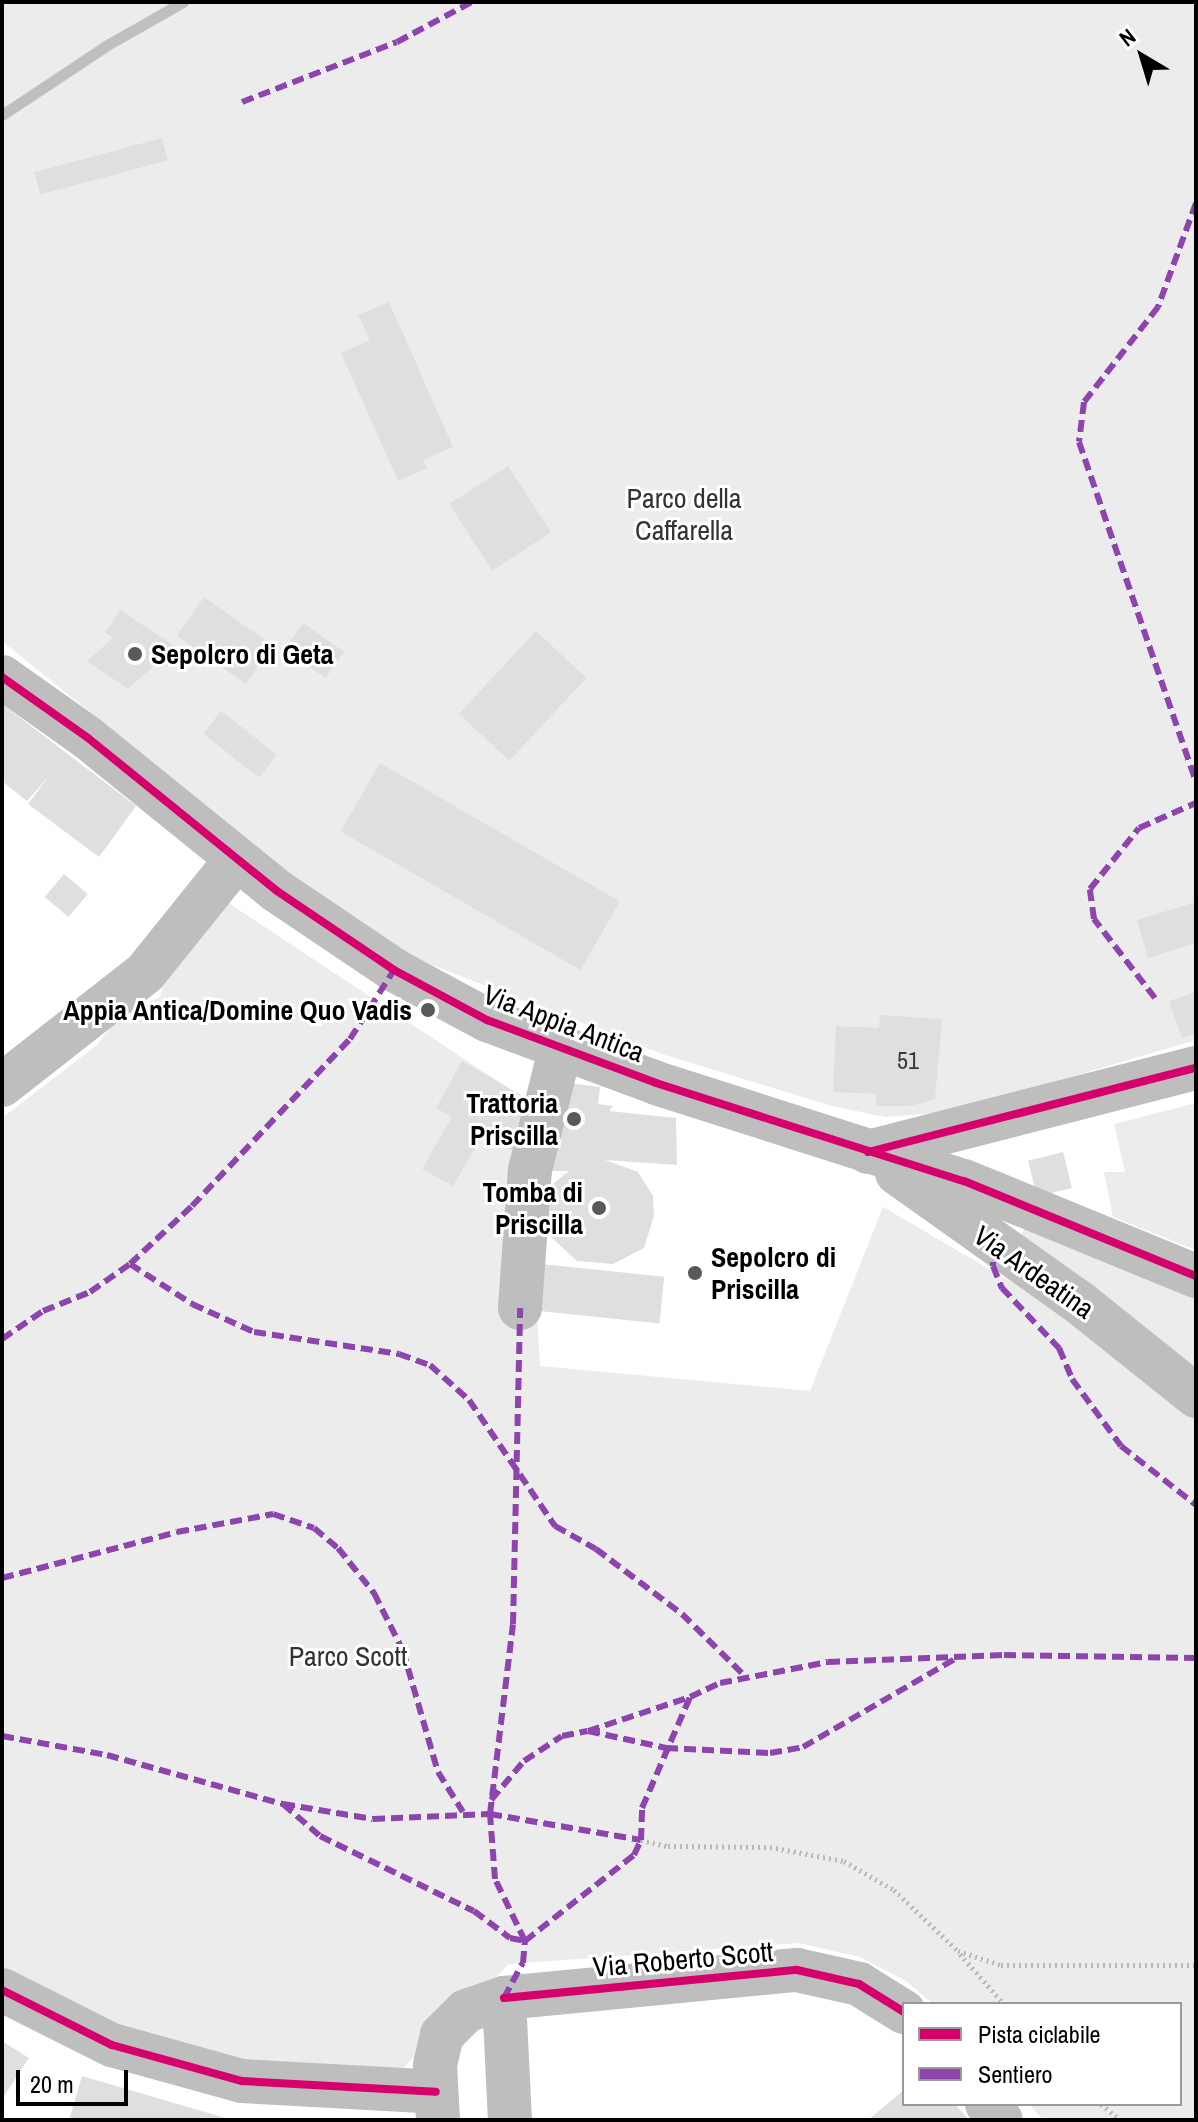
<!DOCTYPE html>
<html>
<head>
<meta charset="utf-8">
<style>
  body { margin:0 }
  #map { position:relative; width:1198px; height:2122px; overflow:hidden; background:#fff; font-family:"Archivo Narrow",sans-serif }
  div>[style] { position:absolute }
  .green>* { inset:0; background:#ececec }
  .stream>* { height:11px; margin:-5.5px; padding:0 5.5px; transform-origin:5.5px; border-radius:5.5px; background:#bfbfbf }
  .building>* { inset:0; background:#dfdfdf; transform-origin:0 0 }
  .path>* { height:5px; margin-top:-2.5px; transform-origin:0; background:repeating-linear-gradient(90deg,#b9b9b9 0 2px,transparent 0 6px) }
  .minor>* { height:44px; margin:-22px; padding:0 22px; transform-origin:22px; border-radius:22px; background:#bebebe }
  .quiet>* { height:6px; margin-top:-3px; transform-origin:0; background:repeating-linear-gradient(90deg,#8e44ad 0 12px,transparent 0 18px) }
  .cycleway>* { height:8px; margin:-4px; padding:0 4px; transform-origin:4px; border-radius:4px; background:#d6006c }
  .dots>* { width:22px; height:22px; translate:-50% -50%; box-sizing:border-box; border:4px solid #fff; border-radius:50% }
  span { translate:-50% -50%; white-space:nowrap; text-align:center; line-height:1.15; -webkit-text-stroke:6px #fff; paint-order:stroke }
  .number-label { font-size:24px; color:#383838 }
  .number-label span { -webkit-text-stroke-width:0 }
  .park-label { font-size:28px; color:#333 }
  .poi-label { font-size:28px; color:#000; font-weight:700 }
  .left { translate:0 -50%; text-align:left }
  .right { translate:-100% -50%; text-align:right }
  .street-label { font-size:28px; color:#000 }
  .frame { position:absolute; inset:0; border:4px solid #000; pointer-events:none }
  .legend { position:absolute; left:902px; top:2002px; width:280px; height:104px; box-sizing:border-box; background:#fff; border:2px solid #999; margin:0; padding:10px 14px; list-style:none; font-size:24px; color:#000 }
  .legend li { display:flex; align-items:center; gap:16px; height:40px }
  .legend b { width:40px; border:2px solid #999 }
  .north { position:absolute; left:1102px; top:16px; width:80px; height:80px; -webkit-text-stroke:6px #fff; paint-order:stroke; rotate:322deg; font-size:22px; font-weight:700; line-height:32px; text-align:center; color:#000 }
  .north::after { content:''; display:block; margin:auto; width:28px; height:36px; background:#000; clip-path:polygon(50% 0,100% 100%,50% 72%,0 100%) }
  .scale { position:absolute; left:16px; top:2070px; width:112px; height:36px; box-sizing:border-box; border:4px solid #000; border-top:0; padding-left:10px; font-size:24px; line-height:28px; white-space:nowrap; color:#000; -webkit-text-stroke:6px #fff; paint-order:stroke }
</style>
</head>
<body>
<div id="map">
  <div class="green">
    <div style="clip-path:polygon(2px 2px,1196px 2px,1196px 1040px,990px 1101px,939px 1113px,885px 1117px,832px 1106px,665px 1055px,406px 955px,288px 872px,2px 641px)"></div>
    <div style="clip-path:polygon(221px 898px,502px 1084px,534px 1260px,540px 1366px,810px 1391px,883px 1207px,1073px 1318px,1196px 1418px,1196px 2120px,1043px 2120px,1029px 2104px,1180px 2104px,1180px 2004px,933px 2004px,906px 1981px,860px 1957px,799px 1943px,509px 1964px,391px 2080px,147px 2045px,2px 1973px,2px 1118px,97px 1045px,122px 1012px,160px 997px,177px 938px)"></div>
    <div style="clip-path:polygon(1196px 1103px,1196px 1250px,1113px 1217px,1104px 1172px,1125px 1172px,1114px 1124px)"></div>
    <div style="clip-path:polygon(1026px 1223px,1196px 1293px,1196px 1369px,1020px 1239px)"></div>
  </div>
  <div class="stream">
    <div style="left:2px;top:115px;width:128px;rotate:-33.6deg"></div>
    <div style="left:109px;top:44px;width:85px;rotate:-29.6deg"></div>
  </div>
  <div class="building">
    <div style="left:162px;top:138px;width:23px;height:132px;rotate:75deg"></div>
    <div style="clip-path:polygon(389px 302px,453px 447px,423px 460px,427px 468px,398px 481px,341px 353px,370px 340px,358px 315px)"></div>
    <div style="left:508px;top:466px;width:79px;height:70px;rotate:57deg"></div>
    <div style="left:204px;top:597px;width:84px;height:47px;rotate:35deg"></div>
    <div style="clip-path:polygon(120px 610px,178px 648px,168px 667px,159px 661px,128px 689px,87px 661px,113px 638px,105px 632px)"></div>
    <div style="left:303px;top:623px;width:50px;height:32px;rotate:35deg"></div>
    <div style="left:536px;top:631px;width:69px;height:113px;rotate:43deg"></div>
    <div style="clip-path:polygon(2px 704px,136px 806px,99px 857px,28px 804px,49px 776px,27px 801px,2px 781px)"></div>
    <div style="left:221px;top:711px;width:71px;height:29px;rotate:38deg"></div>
    <div style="left:380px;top:763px;width:277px;height:79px;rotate:30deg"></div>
    <div style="left:64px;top:874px;width:31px;height:30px;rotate:40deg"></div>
    <div style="clip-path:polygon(1196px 902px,1196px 943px,1148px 958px,1137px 920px)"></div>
    <div style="clip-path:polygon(1196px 992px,1196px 1033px,1182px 1038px,1169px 1001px)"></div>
    <div style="clip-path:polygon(880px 1015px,942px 1019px,935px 1099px,910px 1106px,876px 1106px,876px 1094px,833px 1092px,836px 1026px,879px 1028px)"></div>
    <div style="clip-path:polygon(462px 1061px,542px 1107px,516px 1153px,483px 1134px,453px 1186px,422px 1169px,452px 1117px,436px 1108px)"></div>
    <div style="clip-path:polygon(568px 1083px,600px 1087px,598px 1104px,613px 1106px,609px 1111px,676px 1118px,677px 1165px,605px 1160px,638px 1172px,653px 1196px,654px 1216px,644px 1248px,613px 1264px,577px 1261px,552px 1238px,544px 1220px,545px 1201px,554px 1183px,569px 1171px,545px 1171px)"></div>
    <div style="left:1063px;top:1152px;width:37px;height:36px;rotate:76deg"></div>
    <div style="left:542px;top:1264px;width:123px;height:47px;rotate:6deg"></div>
    <div style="clip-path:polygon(2px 2041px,29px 2058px,2px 2099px)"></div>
    <div style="clip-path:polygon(82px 2076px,229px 2119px,229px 2120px,69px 2120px)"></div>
    <div style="clip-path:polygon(904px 2090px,904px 2104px,955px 2104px,969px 2120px,868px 2120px)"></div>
  </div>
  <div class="path">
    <div style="left:641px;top:1840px;width:28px;rotate:13deg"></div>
    <div style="left:668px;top:1846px;width:102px;rotate:0.6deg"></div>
    <div style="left:770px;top:1847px;width:75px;rotate:10.7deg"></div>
    <div style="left:844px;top:1861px;width:58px;rotate:30.1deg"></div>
    <div style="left:894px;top:1890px;width:88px;rotate:43.6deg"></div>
    <div style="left:958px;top:1951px;width:45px;rotate:18deg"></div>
    <div style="left:1001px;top:1965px;width:195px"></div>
    <div style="left:960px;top:1954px;width:67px;rotate:48.7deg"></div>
    <div style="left:1101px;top:2104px;width:25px;rotate:40deg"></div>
  </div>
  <div class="minor">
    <div style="left:2px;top:677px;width:105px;rotate:35.3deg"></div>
    <div style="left:88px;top:738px;width:243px;rotate:39deg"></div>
    <div style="left:277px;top:891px;width:141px;rotate:34deg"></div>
    <div style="left:394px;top:970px;width:106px;rotate:28.3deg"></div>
    <div style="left:487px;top:1020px;width:180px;rotate:20.4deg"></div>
    <div style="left:656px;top:1083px;width:323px;rotate:17.7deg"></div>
    <div style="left:964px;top:1181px;width:251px;rotate:22.3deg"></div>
    <div style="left:2px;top:1085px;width:182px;rotate:-38.1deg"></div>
    <div style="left:145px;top:973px;width:145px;rotate:-51.2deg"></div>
    <div style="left:868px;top:1152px;width:339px;rotate:-14.4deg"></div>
    <div style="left:897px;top:1173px;width:224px;rotate:35.4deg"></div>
    <div style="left:1080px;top:1303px;width:149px;rotate:38.7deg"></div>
    <div style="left:520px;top:1308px;width:138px;rotate:-85.9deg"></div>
    <div style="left:530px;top:1170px;width:127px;rotate:-75.9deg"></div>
    <div style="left:2px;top:1990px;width:123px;rotate:26.6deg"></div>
    <div style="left:112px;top:2045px;width:135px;rotate:15.5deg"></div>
    <div style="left:242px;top:2081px;width:194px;rotate:3.2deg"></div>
    <div style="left:504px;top:1998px;width:294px;rotate:-5.5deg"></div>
    <div style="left:797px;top:1970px;width:64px;rotate:12.7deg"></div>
    <div style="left:859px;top:1984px;width:53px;rotate:31.9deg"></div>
    <div style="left:987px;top:2104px;width:21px;rotate:49deg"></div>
    <div style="left:438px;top:2120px;width:55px;rotate:-93.1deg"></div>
    <div style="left:435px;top:2065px;width:31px;rotate:-77deg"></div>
    <div style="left:442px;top:2035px;width:34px;rotate:-45deg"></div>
    <div style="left:466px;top:2011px;width:40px;rotate:-18.9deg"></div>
    <div style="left:504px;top:1998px;width:122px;rotate:87.2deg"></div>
  </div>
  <div class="quiet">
    <div style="left:242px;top:102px;width:166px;rotate:-21.2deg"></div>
    <div style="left:397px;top:42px;width:85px;rotate:-28.1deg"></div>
    <div style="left:1196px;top:203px;width:111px;rotate:110.1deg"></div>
    <div style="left:1158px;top:307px;width:120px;rotate:127.9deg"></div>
    <div style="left:1084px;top:402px;width:40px;rotate:97.1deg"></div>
    <div style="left:1079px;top:442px;width:359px;rotate:71deg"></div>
    <div style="left:1155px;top:998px;width:100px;rotate:-127.7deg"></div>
    <div style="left:1094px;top:919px;width:30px;rotate:-98deg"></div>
    <div style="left:1090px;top:889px;width:78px;rotate:-51.2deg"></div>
    <div style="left:1139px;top:828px;width:62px;rotate:-23.7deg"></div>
    <div style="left:993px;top:1244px;width:22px;rotate:90deg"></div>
    <div style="left:993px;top:1266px;width:24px;rotate:68deg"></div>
    <div style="left:1002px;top:1288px;width:83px;rotate:46.5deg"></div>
    <div style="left:1059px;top:1348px;width:34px;rotate:67deg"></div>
    <div style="left:1072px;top:1379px;width:83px;rotate:53.8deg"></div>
    <div style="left:1121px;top:1446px;width:95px;rotate:38.2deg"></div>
    <div style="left:130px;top:1264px;width:74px;rotate:32.8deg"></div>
    <div style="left:192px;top:1304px;width:68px;rotate:24.3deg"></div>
    <div style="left:254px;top:1332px;width:147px;rotate:8.6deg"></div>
    <div style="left:399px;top:1354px;width:33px;rotate:20deg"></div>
    <div style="left:430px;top:1365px;width:52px;rotate:41.9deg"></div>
    <div style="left:469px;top:1400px;width:153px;rotate:55.7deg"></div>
    <div style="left:555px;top:1526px;width:47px;rotate:29.3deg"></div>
    <div style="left:596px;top:1549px;width:108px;rotate:37.1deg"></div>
    <div style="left:682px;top:1614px;width:91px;rotate:44.6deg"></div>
    <div style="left:2px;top:1339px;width:50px;rotate:-34.3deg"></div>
    <div style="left:43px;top:1311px;width:51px;rotate:-22deg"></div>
    <div style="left:90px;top:1292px;width:49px;rotate:-35deg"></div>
    <div style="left:130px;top:1264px;width:85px;rotate:-43.1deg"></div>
    <div style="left:192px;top:1206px;width:230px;rotate:-46.6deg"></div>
    <div style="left:350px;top:1039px;width:82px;rotate:-57.5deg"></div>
    <div style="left:2px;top:1578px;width:181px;rotate:-14.7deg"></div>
    <div style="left:177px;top:1532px;width:98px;rotate:-10.6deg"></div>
    <div style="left:273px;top:1514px;width:43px;rotate:18.9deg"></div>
    <div style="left:314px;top:1528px;width:31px;rotate:40deg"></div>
    <div style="left:338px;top:1548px;width:58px;rotate:51.3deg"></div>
    <div style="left:374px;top:1593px;width:65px;rotate:63.4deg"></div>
    <div style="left:403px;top:1651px;width:126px;rotate:73.9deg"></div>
    <div style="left:438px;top:1772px;width:47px;rotate:58deg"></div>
    <div style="left:588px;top:1731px;width:108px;rotate:-18.4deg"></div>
    <div style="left:2px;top:1736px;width:107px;rotate:10.3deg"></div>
    <div style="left:107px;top:1755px;width:183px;rotate:15.6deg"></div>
    <div style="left:283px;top:1804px;width:91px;rotate:9.5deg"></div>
    <div style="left:373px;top:1819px;width:117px;rotate:-2.4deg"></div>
    <div style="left:490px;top:1814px;width:153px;rotate:9.8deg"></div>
    <div style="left:491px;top:1800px;width:51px;rotate:-49.8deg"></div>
    <div style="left:524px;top:1761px;width:45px;rotate:-33.3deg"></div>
    <div style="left:562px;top:1736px;width:26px;rotate:-11deg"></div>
    <div style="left:588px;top:1731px;width:80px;rotate:12.3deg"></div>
    <div style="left:666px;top:1748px;width:104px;rotate:2.8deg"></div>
    <div style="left:770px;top:1753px;width:34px;rotate:-10deg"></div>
    <div style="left:803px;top:1747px;width:176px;rotate:-30.1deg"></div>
    <div style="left:283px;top:1804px;width:49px;rotate:40.9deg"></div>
    <div style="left:320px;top:1836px;width:171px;rotate:26deg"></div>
    <div style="left:474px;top:1911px;width:45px;rotate:36.9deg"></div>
    <div style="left:510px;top:1938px;width:15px;rotate:11deg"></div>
    <div style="left:525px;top:1941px;width:139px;rotate:-38.3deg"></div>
    <div style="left:634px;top:1855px;width:17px;rotate:-65deg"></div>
    <div style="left:641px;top:1840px;width:32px;rotate:-88deg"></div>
    <div style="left:642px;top:1808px;width:121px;rotate:-66.6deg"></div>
    <div style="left:690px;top:1697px;width:33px;rotate:-25deg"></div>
    <div style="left:720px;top:1683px;width:110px;rotate:-11deg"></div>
    <div style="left:828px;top:1662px;width:176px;rotate:-2.3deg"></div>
    <div style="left:1004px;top:1655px;width:192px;rotate:0.9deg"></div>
    <div style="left:504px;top:1998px;width:40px;rotate:-62deg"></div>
    <div style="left:523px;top:1963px;width:22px;rotate:-85deg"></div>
    <div style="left:525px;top:1941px;width:69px;rotate:-115.8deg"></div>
    <div style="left:495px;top:1879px;width:65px;rotate:-94.4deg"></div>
    <div style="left:490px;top:1814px;width:191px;rotate:-83.1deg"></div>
    <div style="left:513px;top:1624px;width:316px;rotate:-88.7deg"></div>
  </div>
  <div class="cycleway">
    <div style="left:2px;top:677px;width:105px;rotate:35.3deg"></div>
    <div style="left:88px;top:738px;width:243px;rotate:39deg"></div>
    <div style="left:277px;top:891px;width:141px;rotate:34deg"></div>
    <div style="left:394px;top:970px;width:106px;rotate:28.3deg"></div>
    <div style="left:487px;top:1020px;width:180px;rotate:20.4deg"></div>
    <div style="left:656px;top:1083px;width:323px;rotate:17.7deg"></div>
    <div style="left:964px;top:1181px;width:251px;rotate:22.3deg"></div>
    <div style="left:868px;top:1152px;width:339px;rotate:-14.4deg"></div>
    <div style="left:2px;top:1990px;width:123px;rotate:26.6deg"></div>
    <div style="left:112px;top:2045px;width:135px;rotate:15.5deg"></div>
    <div style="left:242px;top:2081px;width:194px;rotate:3.2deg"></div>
    <div style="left:504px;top:1998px;width:294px;rotate:-5.5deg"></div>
    <div style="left:797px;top:1970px;width:64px;rotate:12.7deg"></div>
    <div style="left:859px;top:1984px;width:53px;rotate:31.9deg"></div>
  </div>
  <div class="dots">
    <div style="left:135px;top:654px;background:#595959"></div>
    <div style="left:428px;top:1010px;background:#595959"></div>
    <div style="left:574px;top:1119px;background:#595959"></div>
    <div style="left:599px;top:1208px;background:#595959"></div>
    <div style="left:695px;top:1273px;background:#595959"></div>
  </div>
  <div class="number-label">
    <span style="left:908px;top:1061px">51</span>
  </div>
  <div class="park-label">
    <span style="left:684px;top:514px">Parco della<br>Caffarella</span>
    <span style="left:348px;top:1656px">Parco Scott</span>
  </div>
  <div class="poi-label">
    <span class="left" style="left:151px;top:654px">Sepolcro di Geta</span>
    <span class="right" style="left:412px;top:1010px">Appia Antica/Domine Quo Vadis</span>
    <span class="right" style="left:558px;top:1119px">Trattoria<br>Priscilla</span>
    <span class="right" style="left:583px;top:1208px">Tomba di<br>Priscilla</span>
    <span class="left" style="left:711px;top:1273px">Sepolcro di<br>Priscilla</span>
  </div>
  <div class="street-label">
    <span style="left:564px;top:1023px;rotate:21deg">Via Appia Antica</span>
    <span style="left:1034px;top:1272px;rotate:35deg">Via Ardeatina</span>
    <span style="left:683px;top:1959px;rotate:-5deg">Via Roberto Scott</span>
  </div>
  <div class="frame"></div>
  <ul class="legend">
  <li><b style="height:10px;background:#d6006c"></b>Pista ciclabile</li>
  <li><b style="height:10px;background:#8e44ad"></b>Sentiero</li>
  </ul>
  <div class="north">N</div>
  <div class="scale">20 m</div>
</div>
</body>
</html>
